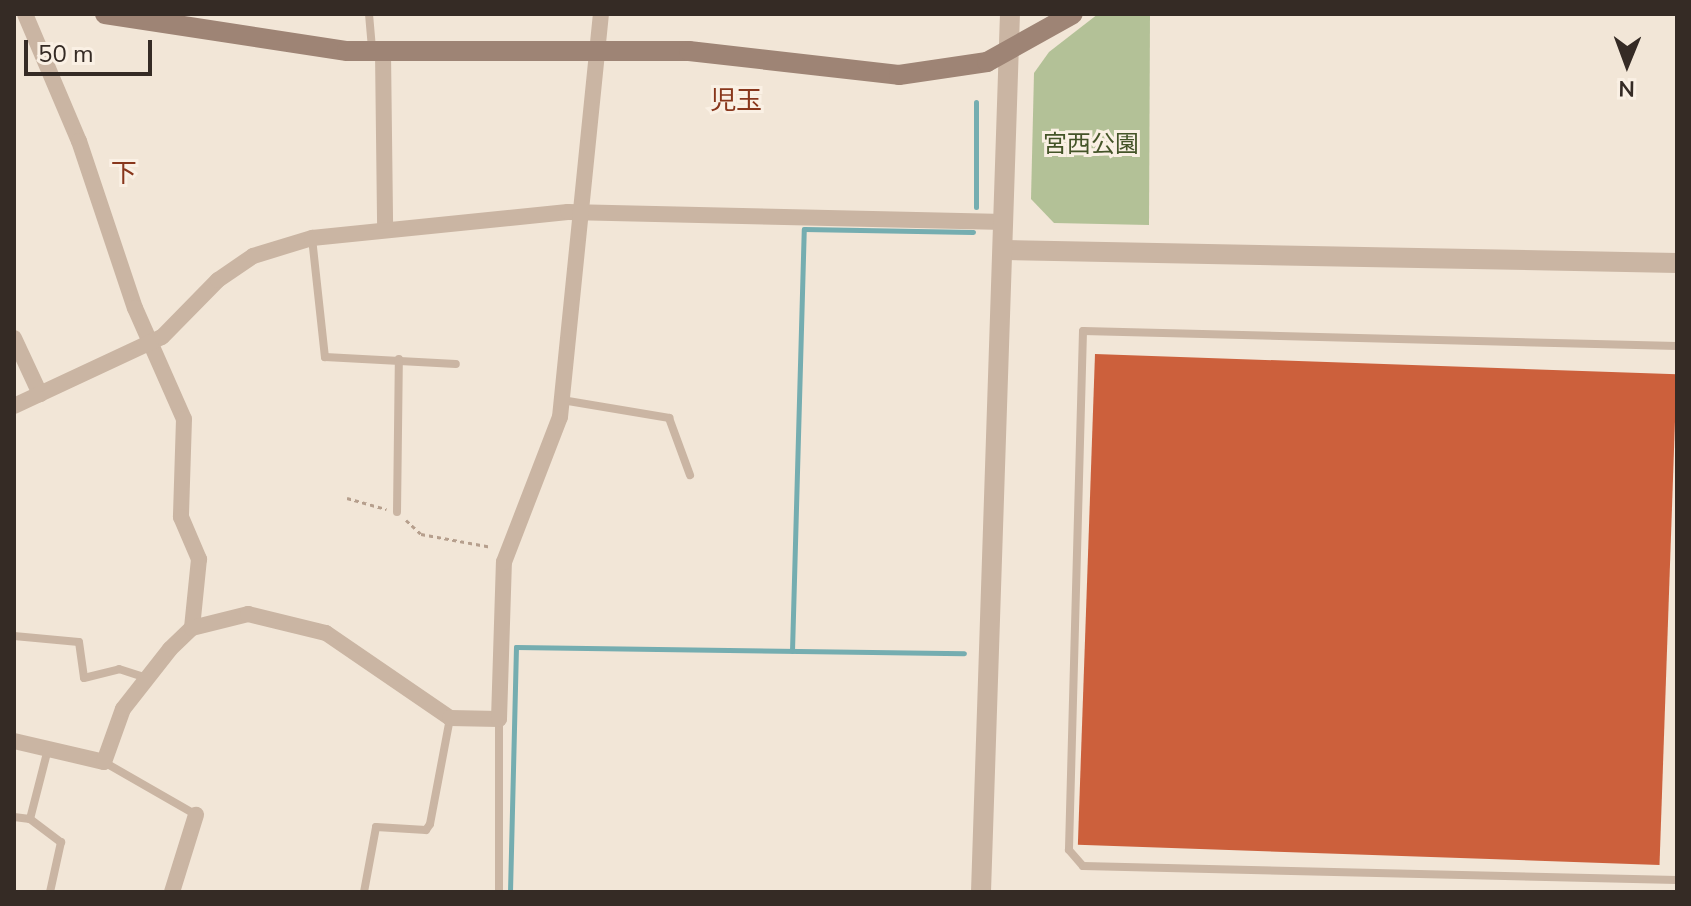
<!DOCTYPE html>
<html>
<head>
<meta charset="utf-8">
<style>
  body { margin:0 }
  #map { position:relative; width:1691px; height:906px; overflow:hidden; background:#f2e6d7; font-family:"Nunito Sans","Noto Sans JP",sans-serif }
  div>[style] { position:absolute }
  .green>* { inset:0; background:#b3c197 }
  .stream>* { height:5px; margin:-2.5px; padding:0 2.5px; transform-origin:2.5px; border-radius:2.5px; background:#75adb0 }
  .building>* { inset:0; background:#cc603c; transform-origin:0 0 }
  .path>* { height:3px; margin-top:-1.5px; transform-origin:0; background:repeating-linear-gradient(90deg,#b69f8d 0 4px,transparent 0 8px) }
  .service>* { height:8px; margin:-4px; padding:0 4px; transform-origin:4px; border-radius:4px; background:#cab5a3 }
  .minor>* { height:16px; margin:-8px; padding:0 8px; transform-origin:8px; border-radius:8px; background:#cab5a3 }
  .tertiary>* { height:20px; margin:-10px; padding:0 10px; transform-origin:10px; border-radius:10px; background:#cab5a3 }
  .secondary>* { height:20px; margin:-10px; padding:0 10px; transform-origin:10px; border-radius:10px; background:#9e8475 }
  span { translate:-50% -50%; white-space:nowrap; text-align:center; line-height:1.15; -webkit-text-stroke:6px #faf0e4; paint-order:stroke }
  .park-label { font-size:24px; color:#445428 }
  .neighbourhood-label { font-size:26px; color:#88361b }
  .frame { position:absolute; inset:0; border:16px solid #352b25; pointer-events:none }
  .north { position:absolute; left:1587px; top:24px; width:80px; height:80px; -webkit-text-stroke:6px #faf0e4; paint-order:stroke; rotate:181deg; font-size:22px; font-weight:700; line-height:32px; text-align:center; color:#352b25 }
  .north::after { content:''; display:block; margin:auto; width:28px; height:36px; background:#352b25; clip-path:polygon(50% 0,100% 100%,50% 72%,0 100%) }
  .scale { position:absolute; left:24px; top:40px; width:128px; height:36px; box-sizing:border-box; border:4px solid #352b25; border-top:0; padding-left:10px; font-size:24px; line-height:28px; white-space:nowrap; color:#352b25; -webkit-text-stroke:6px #faf0e4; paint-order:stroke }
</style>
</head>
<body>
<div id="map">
  <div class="green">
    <div style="clip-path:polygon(1098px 14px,1150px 14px,1149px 225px,1054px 223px,1031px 199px,1034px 73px,1049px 52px)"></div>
  </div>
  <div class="stream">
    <div style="left:976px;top:207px;width:105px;rotate:-90deg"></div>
    <div style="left:792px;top:651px;width:422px;rotate:-88.4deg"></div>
    <div style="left:804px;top:229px;width:169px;rotate:1deg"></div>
    <div style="left:510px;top:892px;width:245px;rotate:-88.6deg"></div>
    <div style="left:516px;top:647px;width:448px;rotate:0.8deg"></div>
  </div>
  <div class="building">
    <div style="left:1095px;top:354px;width:582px;height:491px;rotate:2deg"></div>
  </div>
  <div class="path">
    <div style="left:347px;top:498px;width:41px;rotate:15.8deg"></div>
    <div style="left:406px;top:520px;width:21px;rotate:43deg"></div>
    <div style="left:421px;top:534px;width:72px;rotate:10.4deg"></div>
  </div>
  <div class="service">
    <div style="left:369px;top:14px;width:38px;rotate:85deg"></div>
    <div style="left:312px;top:238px;width:120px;rotate:83.8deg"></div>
    <div style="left:325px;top:357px;width:131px;rotate:3.1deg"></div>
    <div style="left:1677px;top:346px;width:594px;rotate:-178.55deg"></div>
    <div style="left:1083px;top:331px;width:519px;rotate:91.55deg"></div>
    <div style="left:1069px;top:850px;width:21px;rotate:49deg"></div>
    <div style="left:1083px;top:866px;width:594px;rotate:1.35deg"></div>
    <div style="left:562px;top:400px;width:109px;rotate:9.5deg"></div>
    <div style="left:669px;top:418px;width:61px;rotate:69.8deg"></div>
    <div style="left:397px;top:512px;width:153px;rotate:-89.3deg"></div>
    <div style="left:14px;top:636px;width:65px;rotate:5.3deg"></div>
    <div style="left:79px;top:642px;width:36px;rotate:82deg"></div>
    <div style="left:84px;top:678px;width:36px;rotate:-14deg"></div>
    <div style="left:119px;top:669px;width:28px;rotate:18deg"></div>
    <div style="left:499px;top:719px;width:173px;rotate:90deg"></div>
    <div style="left:104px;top:762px;width:106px;rotate:29.9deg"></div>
    <div style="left:14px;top:817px;width:16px;rotate:7deg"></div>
    <div style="left:30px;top:819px;width:39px;rotate:37deg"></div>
    <div style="left:61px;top:842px;width:51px;rotate:102.4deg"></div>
    <div style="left:30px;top:819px;width:72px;rotate:-75.6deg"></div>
    <div style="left:364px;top:892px;width:66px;rotate:-79.5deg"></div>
    <div style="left:376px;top:827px;width:50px;rotate:3.4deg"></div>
    <div style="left:426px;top:830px;width:7px;rotate:-56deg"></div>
    <div style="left:430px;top:824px;width:108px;rotate:-79.3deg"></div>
  </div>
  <div class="minor">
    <div style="left:25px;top:14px;width:138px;rotate:67deg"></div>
    <div style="left:79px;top:141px;width:176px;rotate:71.5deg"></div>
    <div style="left:135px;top:308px;width:121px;rotate:66.2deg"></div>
    <div style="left:184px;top:419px;width:98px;rotate:91.8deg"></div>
    <div style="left:181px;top:517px;width:46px;rotate:66.8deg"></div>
    <div style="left:199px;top:559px;width:69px;rotate:95.8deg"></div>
    <div style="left:383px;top:53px;width:175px;rotate:89.3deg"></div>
    <div style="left:14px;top:338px;width:62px;rotate:65.1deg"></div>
    <div style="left:14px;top:406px;width:163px;rotate:-25deg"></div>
    <div style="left:162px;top:337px;width:80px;rotate:-45.5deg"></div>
    <div style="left:218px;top:280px;width:42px;rotate:-34.4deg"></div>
    <div style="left:253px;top:256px;width:62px;rotate:-17deg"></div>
    <div style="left:312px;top:238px;width:257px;rotate:-5.8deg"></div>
    <div style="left:568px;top:212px;width:437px;rotate:1.3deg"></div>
    <div style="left:14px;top:741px;width:92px;rotate:13.1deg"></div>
    <div style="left:104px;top:762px;width:56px;rotate:-70.3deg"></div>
    <div style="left:123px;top:709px;width:76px;rotate:-51.9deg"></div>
    <div style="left:170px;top:649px;width:30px;rotate:-44deg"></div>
    <div style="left:192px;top:628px;width:58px;rotate:-14deg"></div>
    <div style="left:248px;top:614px;width:80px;rotate:13.7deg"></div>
    <div style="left:326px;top:633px;width:150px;rotate:34.4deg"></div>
    <div style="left:450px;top:718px;width:49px;rotate:1.2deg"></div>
    <div style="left:499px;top:719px;width:157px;rotate:-88.2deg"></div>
    <div style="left:504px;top:562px;width:155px;rotate:-68.9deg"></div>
    <div style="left:560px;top:417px;width:405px;rotate:-84.2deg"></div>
    <div style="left:172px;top:892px;width:81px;rotate:-72.7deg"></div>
  </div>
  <div class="tertiary">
    <div style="left:1005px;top:250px;width:672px;rotate:1.11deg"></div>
    <div style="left:981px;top:892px;width:878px;rotate:-88.11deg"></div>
  </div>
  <div class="secondary">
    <div style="left:105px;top:14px;width:245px;rotate:8.7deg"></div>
    <div style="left:347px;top:51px;width:342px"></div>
    <div style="left:689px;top:51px;width:211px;rotate:6.5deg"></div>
    <div style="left:899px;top:75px;width:89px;rotate:-8.4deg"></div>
    <div style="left:987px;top:62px;width:98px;rotate:-29.2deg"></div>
  </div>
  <div class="park-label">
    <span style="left:1091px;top:145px">宮西公園</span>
  </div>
  <div class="neighbourhood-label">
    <span style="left:736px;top:101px">児玉</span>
    <span style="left:124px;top:174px">下</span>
  </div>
  <div class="frame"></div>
  <div class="north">N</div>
  <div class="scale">50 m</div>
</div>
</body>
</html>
